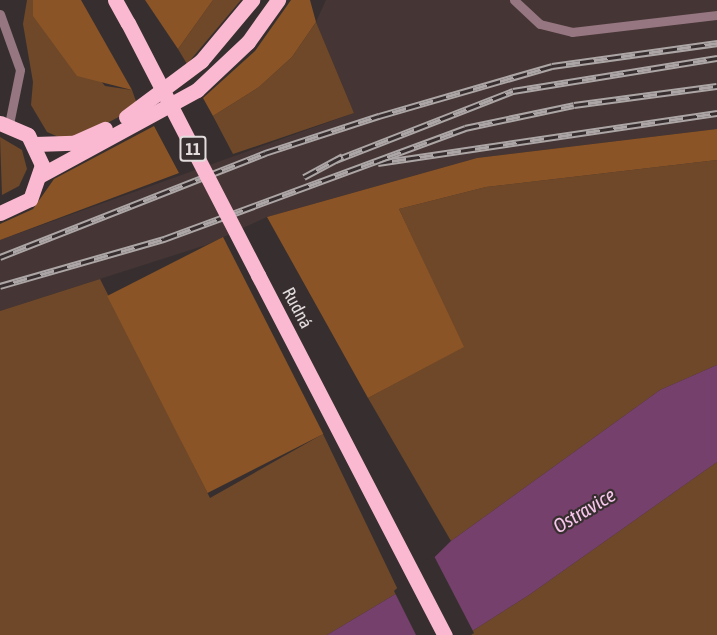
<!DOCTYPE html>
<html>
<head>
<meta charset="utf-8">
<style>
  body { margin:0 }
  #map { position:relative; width:717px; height:635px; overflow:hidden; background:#372f2f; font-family:"Asap Condensed",sans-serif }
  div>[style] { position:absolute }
  .built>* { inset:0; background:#453535 }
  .green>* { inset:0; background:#6e4829 }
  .forest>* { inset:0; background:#8a5426; transform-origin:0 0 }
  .water>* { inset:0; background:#75406b }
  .pier>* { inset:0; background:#372f2f }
  .service>* { height:9px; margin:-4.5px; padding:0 4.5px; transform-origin:4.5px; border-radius:4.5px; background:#957681 }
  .primary>* { height:15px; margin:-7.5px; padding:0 7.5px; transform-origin:7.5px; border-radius:7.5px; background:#fab9d0 }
  .rail>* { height:7px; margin-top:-3.5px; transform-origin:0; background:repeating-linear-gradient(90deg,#372f2f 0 14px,#aca6a6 0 28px); box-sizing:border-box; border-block:2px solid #aca6a6 }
  .primary-bridge>* { height:15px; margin:-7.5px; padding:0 7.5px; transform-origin:7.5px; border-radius:7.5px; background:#fab9d0 }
  span { translate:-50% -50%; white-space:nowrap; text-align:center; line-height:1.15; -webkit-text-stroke:4.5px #372f2f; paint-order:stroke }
  .shield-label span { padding:2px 4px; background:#372f2f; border:2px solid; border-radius:4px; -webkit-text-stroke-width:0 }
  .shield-label { font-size:16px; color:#e3dddd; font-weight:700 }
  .street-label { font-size:18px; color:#e3dddd }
  .water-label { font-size:20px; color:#f7c5eb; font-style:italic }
</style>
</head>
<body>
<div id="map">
  <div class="built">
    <div style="clip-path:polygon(326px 0,717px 0,717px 129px,477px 158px,267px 217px,206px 245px,0 311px,0 240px,354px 113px,316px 22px)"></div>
  </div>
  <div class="green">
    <div style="clip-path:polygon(27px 0,33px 0,105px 86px,132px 90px,138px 107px,82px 136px,61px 138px,47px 132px,31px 105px,33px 82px,23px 24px)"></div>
    <div style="clip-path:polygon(213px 0,241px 0,187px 64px,178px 49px)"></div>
    <div style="clip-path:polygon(316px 22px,354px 113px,233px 154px,213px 116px,259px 87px,292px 57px)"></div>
    <div style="clip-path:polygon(0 137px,22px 150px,27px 169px,19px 186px,2px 195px)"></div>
    <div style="clip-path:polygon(717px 160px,717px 365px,660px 390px,451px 541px,368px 398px,463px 347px,399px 209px,486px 187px)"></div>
    <div style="clip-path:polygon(100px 279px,210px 498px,323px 434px,399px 592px,327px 635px,0 635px,0 311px)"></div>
    <div style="clip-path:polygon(717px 462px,717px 635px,466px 635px,529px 595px)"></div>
  </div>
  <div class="forest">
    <div style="clip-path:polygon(33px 0,81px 0,132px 90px,77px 76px,33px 16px)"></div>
    <div style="clip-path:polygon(145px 0,213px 0,178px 49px)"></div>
    <div style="clip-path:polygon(291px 0,310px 0,316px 22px,292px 57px,259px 87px,213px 116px,203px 98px,255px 51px)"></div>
    <div style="clip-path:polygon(154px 126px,179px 173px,0 240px,0 224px,33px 209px,54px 179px)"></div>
    <div style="clip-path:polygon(717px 129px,717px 160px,486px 187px,399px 209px,464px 347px,368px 398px,267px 217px,477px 158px)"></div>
    <div style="left:223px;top:237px;width:221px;height:130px;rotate:63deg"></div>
  </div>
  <div class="water">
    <div style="clip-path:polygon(717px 365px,717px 462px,529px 595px,466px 635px,327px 635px,399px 592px,451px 541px,660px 390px)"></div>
  </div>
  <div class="pier">
    <div style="clip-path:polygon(433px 554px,474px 633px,471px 635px,416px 635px,394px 591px)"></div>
  </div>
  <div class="service">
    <div style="left:514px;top:0;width:35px;rotate:43deg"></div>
    <div style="left:540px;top:24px;width:33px;rotate:14deg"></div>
    <div style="left:572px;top:32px;width:146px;rotate:-6.7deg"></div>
    <div style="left:0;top:14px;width:59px;rotate:70.3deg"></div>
    <div style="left:20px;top:70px;width:55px;rotate:101.5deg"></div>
  </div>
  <div class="primary">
    <div style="left:115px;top:0;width:26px;rotate:61deg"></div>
    <div style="left:126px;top:117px;width:94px;rotate:-36.7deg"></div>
    <div style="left:201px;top:61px;width:80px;rotate:-50.1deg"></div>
    <div style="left:0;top:123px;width:30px;rotate:23deg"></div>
    <div style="left:28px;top:135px;width:33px;rotate:65deg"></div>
    <div style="left:42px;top:165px;width:36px;rotate:109deg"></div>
    <div style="left:30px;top:199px;width:33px;rotate:155deg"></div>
    <div style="left:35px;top:144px;width:38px;rotate:-2deg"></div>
    <div style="left:73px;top:143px;width:35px;rotate:-24deg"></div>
    <div style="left:41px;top:175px;width:178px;rotate:-28.6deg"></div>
    <div style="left:197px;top:90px;width:70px;rotate:-43.3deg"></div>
    <div style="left:248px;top:42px;width:52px;rotate:-54.5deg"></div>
    <div style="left:258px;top:275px;width:406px;rotate:62.6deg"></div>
  </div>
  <div class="rail">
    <div style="left:336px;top:160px;width:190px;rotate:-21.3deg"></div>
    <div style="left:513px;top:91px;width:207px;rotate:-9.2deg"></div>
    <div style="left:378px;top:163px;width:343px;rotate:-8.4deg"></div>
    <div style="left:304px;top:177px;width:44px;rotate:-28.3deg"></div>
    <div style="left:0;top:257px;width:285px;rotate:-21.4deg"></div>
    <div style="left:265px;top:153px;width:120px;rotate:-18deg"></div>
    <div style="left:379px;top:116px;width:180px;rotate:-16.1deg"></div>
    <div style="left:552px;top:66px;width:167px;rotate:-7.9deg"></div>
    <div style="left:0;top:286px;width:171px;rotate:-16deg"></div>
    <div style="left:164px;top:239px;width:321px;rotate:-20.2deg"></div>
    <div style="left:465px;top:128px;width:111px;rotate:-11.9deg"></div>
    <div style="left:574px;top:105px;width:144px;rotate:-7.6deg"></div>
  </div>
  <div class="primary-bridge">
    <div style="left:128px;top:23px;width:284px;rotate:62.7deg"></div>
  </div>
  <div class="shield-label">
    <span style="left:193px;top:149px">11</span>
  </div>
  <div class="street-label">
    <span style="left:297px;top:308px;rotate:62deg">Rudná</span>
  </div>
  <div class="water-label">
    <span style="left:584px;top:510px;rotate:-31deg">Ostravice</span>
  </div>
</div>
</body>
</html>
